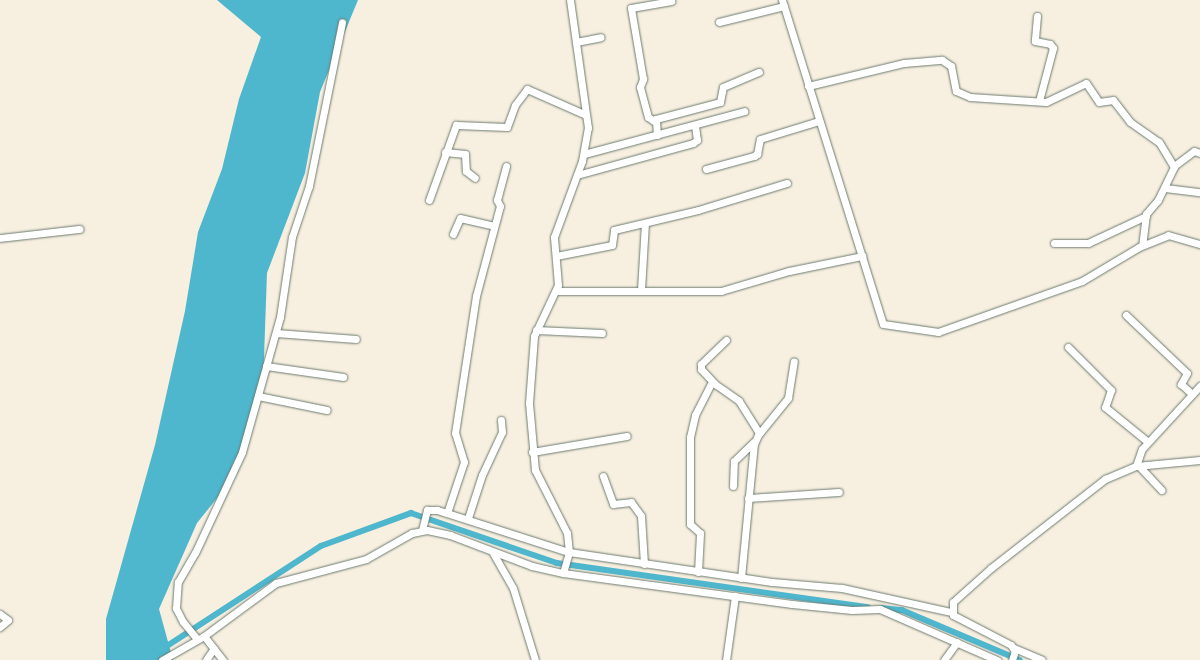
<!DOCTYPE html>
<html>
<head>
<meta charset="utf-8">
<style>
  body { margin:0 }
  #map { position:relative; width:1200px; height:660px; overflow:hidden; background:#f7efdf; font-family:"Comic Neue",sans-serif }
  div>[style] { position:absolute }
  .water>* { inset:0; background:#4eb6cd }
  .canal>* { height:5.5px; margin:-2.75px; padding:0 2.75px; transform-origin:2.75px; border-radius:2.75px; background:#4eb6cd }
  .roads { filter:drop-shadow(0 0 1px #6b7b70) drop-shadow(0 0 1px #6b7b70) }
  .minor>* { height:7px; margin:-3.5px; padding:0 3.5px; transform-origin:3.5px; border-radius:3.5px; background:#fff }
  span { translate:-50% -50%; white-space:nowrap; text-align:center; line-height:1.15; -webkit-text-stroke:4px #fff; paint-order:stroke }
</style>
</head>
<body>
<div id="map">
  <div class="water">
    <div style="clip-path:polygon(217px 0,358px 0,320px 92px,305px 173px,267px 273px,263px 385px,238px 472px,197px 523px,159px 609px,173px 660px,106px 660px,106px 619px,155px 445px,185px 311px,198px 232px,222px 169px,239px 99px,261px 37px)"></div>
  </div>
  <div class="canal">
    <div style="left:882px;top:608px;width:20px;rotate:6deg"></div>
    <div style="left:902px;top:610px;width:128px;rotate:23deg"></div>
    <div style="left:164px;top:648px;width:187px;rotate:-33deg"></div>
    <div style="left:321px;top:546px;width:96px;rotate:-20.1deg"></div>
    <div style="left:411px;top:513px;width:154px;rotate:18.9deg"></div>
    <div style="left:557px;top:563px;width:314px;rotate:8.1deg"></div>
  </div>
  <div class="roads">
    <div class="minor">
      <div style="left:782px;top:0;width:339px;rotate:72.7deg"></div>
      <div style="left:883px;top:324px;width:56px;rotate:8.3deg"></div>
      <div style="left:938px;top:332px;width:153px;rotate:-19.5deg"></div>
      <div style="left:1082px;top:281px;width:66px;rotate:-30.8deg"></div>
      <div style="left:1139px;top:247px;width:31px;rotate:-22deg"></div>
      <div style="left:1168px;top:235px;width:33px;rotate:16deg"></div>
      <div style="left:1037px;top:16px;width:25px;rotate:95deg"></div>
      <div style="left:1035px;top:41px;width:15px;rotate:11deg"></div>
      <div style="left:1050px;top:44px;width:5px;rotate:53deg"></div>
      <div style="left:1053px;top:48px;width:55px;rotate:104.8deg"></div>
      <div style="left:719px;top:22px;width:67px;rotate:-13.8deg"></div>
      <div style="left:576px;top:42px;width:25px;rotate:-11deg"></div>
      <div style="left:808px;top:86px;width:99px;rotate:-13.5deg"></div>
      <div style="left:904px;top:63px;width:38px;rotate:-5deg"></div>
      <div style="left:942px;top:60px;width:11px;rotate:34deg"></div>
      <div style="left:951px;top:66px;width:25px;rotate:79deg"></div>
      <div style="left:956px;top:91px;width:15px;rotate:23deg"></div>
      <div style="left:970px;top:97px;width:76px;rotate:3.8deg"></div>
      <div style="left:1046px;top:102px;width:44px;rotate:-25.4deg"></div>
      <div style="left:1086px;top:83px;width:23px;rotate:56deg"></div>
      <div style="left:1099px;top:102px;width:14px;rotate:-8deg"></div>
      <div style="left:1113px;top:100px;width:28px;rotate:52deg"></div>
      <div style="left:1130px;top:122px;width:35px;rotate:35deg"></div>
      <div style="left:1159px;top:142px;width:29px;rotate:59deg"></div>
      <div style="left:1174px;top:167px;width:37px;rotate:116deg"></div>
      <div style="left:1158px;top:200px;width:18px;rotate:131deg"></div>
      <div style="left:1146px;top:214px;width:31px;rotate:97deg"></div>
      <div style="left:654px;top:121px;width:7px;rotate:-146deg"></div>
      <div style="left:648px;top:117px;width:31px;rotate:-105deg"></div>
      <div style="left:640px;top:87px;width:9px;rotate:-69deg"></div>
      <div style="left:643px;top:79px;width:72px;rotate:-99.6deg"></div>
      <div style="left:631px;top:8px;width:41px;rotate:-9.9deg"></div>
      <div style="left:657px;top:135px;width:16px;rotate:-94deg"></div>
      <div style="left:656px;top:119px;width:66px;rotate:-14.9deg"></div>
      <div style="left:720px;top:102px;width:15px;rotate:-79deg"></div>
      <div style="left:723px;top:87px;width:39px;rotate:-23deg"></div>
      <div style="left:445px;top:152px;width:20px;rotate:6deg"></div>
      <div style="left:465px;top:154px;width:17px;rotate:87deg"></div>
      <div style="left:466px;top:171px;width:11px;rotate:38deg"></div>
      <div style="left:584px;top:154px;width:166px;rotate:-15deg"></div>
      <div style="left:1174px;top:166px;width:25px;rotate:-37deg"></div>
      <div style="left:1194px;top:151px;width:6px;rotate:18deg"></div>
      <div style="left:706px;top:169px;width:50px;rotate:-15.2deg"></div>
      <div style="left:754px;top:156px;width:4px;rotate:-34deg"></div>
      <div style="left:757px;top:154px;width:15px;rotate:-79deg"></div>
      <div style="left:760px;top:139px;width:62px;rotate:-17deg"></div>
      <div style="left:577px;top:175px;width:120px;rotate:-15.4deg"></div>
      <div style="left:693px;top:143px;width:5px;rotate:-37deg"></div>
      <div style="left:697px;top:140px;width:15px;rotate:-98deg"></div>
      <div style="left:1165px;top:188px;width:35px;rotate:7deg"></div>
      <div style="left:429px;top:200px;width:80px;rotate:-70.2deg"></div>
      <div style="left:456px;top:125px;width:51px;rotate:2.2deg"></div>
      <div style="left:507px;top:127px;width:23px;rotate:-70deg"></div>
      <div style="left:515px;top:105px;width:20px;rotate:-53deg"></div>
      <div style="left:527px;top:89px;width:64px;rotate:23.8deg"></div>
      <div style="left:453px;top:234px;width:17px;rotate:-66deg"></div>
      <div style="left:460px;top:218px;width:35px;rotate:13deg"></div>
      <div style="left:0;top:238px;width:80px;rotate:-6.5deg"></div>
      <div style="left:1054px;top:243px;width:34px"></div>
      <div style="left:1088px;top:243px;width:64px;rotate:-25deg"></div>
      <div style="left:556px;top:256px;width:57px;rotate:-11.1deg"></div>
      <div style="left:612px;top:245px;width:15px;rotate:-82deg"></div>
      <div style="left:614px;top:230px;width:86px;rotate:-13.4deg"></div>
      <div style="left:698px;top:210px;width:93px;rotate:-16.9deg"></div>
      <div style="left:641px;top:290px;width:67px;rotate:-86.6deg"></div>
      <div style="left:556px;top:291px;width:165px"></div>
      <div style="left:721px;top:291px;width:71px;rotate:-16.4deg"></div>
      <div style="left:789px;top:271px;width:75px;rotate:-11.6deg"></div>
      <div style="left:1126px;top:315px;width:84px;rotate:43.6deg"></div>
      <div style="left:1187px;top:373px;width:13px;rotate:119deg"></div>
      <div style="left:1181px;top:384px;width:15px;rotate:42deg"></div>
      <div style="left:536px;top:330px;width:66px;rotate:2.6deg"></div>
      <div style="left:276px;top:333px;width:80px;rotate:4.3deg"></div>
      <div style="left:726px;top:340px;width:35px;rotate:136deg"></div>
      <div style="left:701px;top:364px;width:5px;rotate:90deg"></div>
      <div style="left:701px;top:369px;width:21px;rotate:47deg"></div>
      <div style="left:715px;top:384px;width:29px;rotate:35deg"></div>
      <div style="left:739px;top:401px;width:38px;rotate:58deg"></div>
      <div style="left:1068px;top:347px;width:61px;rotate:45deg"></div>
      <div style="left:1111px;top:390px;width:18px;rotate:109deg"></div>
      <div style="left:1105px;top:407px;width:55px;rotate:39.1deg"></div>
      <div style="left:266px;top:366px;width:78px;rotate:8.1deg"></div>
      <div style="left:258px;top:396px;width:70px;rotate:11.5deg"></div>
      <div style="left:532px;top:452px;width:96px;rotate:-9.6deg"></div>
      <div style="left:1136px;top:466px;width:18px;rotate:-71deg"></div>
      <div style="left:1142px;top:449px;width:86px;rotate:-47.4deg"></div>
      <div style="left:1139px;top:466px;width:33px;rotate:47deg"></div>
      <div style="left:603px;top:476px;width:30px;rotate:70deg"></div>
      <div style="left:613px;top:504px;width:18px;rotate:-6deg"></div>
      <div style="left:631px;top:502px;width:17px;rotate:54deg"></div>
      <div style="left:641px;top:516px;width:48px;rotate:86.4deg"></div>
      <div style="left:733px;top:486px;width:25px;rotate:-88deg"></div>
      <div style="left:734px;top:461px;width:28px;rotate:-44deg"></div>
      <div style="left:748px;top:498px;width:91px;rotate:-3.8deg"></div>
      <div style="left:447px;top:513px;width:54px;rotate:-71.6deg"></div>
      <div style="left:464px;top:462px;width:30px;rotate:-107deg"></div>
      <div style="left:455px;top:433px;width:139px;rotate:-81.3deg"></div>
      <div style="left:476px;top:296px;width:93px;rotate:-75.1deg"></div>
      <div style="left:500px;top:206px;width:7px;rotate:-117deg"></div>
      <div style="left:497px;top:200px;width:35px;rotate:-75deg"></div>
      <div style="left:468px;top:518px;width:45px;rotate:-72deg"></div>
      <div style="left:482px;top:475px;width:47px;rotate:-65.1deg"></div>
      <div style="left:502px;top:432px;width:12px;rotate:-95deg"></div>
      <div style="left:422px;top:530px;width:21px;rotate:-76deg"></div>
      <div style="left:427px;top:510px;width:10px"></div>
      <div style="left:437px;top:510px;width:139px;rotate:17.7deg"></div>
      <div style="left:569px;top:552px;width:205px;rotate:8.4deg"></div>
      <div style="left:772px;top:582px;width:70px;rotate:4.9deg"></div>
      <div style="left:842px;top:588px;width:112px;rotate:12.4deg"></div>
      <div style="left:493px;top:553px;width:40px;rotate:60.3deg"></div>
      <div style="left:513px;top:588px;width:75px;rotate:73deg"></div>
      <div style="left:698px;top:572px;width:39px;rotate:-87deg"></div>
      <div style="left:700px;top:533px;width:13px;rotate:-138deg"></div>
      <div style="left:690px;top:524px;width:87px;rotate:-90deg"></div>
      <div style="left:690px;top:437px;width:23px;rotate:-77deg"></div>
      <div style="left:695px;top:415px;width:37px;rotate:-63deg"></div>
      <div style="left:563px;top:573px;width:22px;rotate:-74deg"></div>
      <div style="left:569px;top:552px;width:19px;rotate:-96deg"></div>
      <div style="left:567px;top:533px;width:71px;rotate:-116.9deg"></div>
      <div style="left:535px;top:470px;width:67px;rotate:-95.1deg"></div>
      <div style="left:529px;top:403px;width:67px;rotate:-85.7deg"></div>
      <div style="left:534px;top:336px;width:56px;rotate:-64.8deg"></div>
      <div style="left:558px;top:285px;width:48px;rotate:-94.8deg"></div>
      <div style="left:554px;top:237px;width:81px;rotate:-69.8deg"></div>
      <div style="left:582px;top:161px;width:34px;rotate:-80deg"></div>
      <div style="left:588px;top:128px;width:129px;rotate:-98deg"></div>
      <div style="left:741px;top:578px;width:135px;rotate:-84.5deg"></div>
      <div style="left:754px;top:444px;width:10px;rotate:-66deg"></div>
      <div style="left:758px;top:435px;width:48px;rotate:-51deg"></div>
      <div style="left:788px;top:398px;width:37px;rotate:-81deg"></div>
      <div style="left:0;top:614px;width:10px;rotate:37deg"></div>
      <div style="left:8px;top:620px;width:11px;rotate:139deg"></div>
      <div style="left:204px;top:636px;width:31px;rotate:52deg"></div>
      <div style="left:197px;top:639px;width:22px;rotate:-129deg"></div>
      <div style="left:183px;top:622px;width:16px;rotate:-117deg"></div>
      <div style="left:176px;top:608px;width:26px;rotate:-86deg"></div>
      <div style="left:178px;top:582px;width:34px;rotate:-60deg"></div>
      <div style="left:195px;top:553px;width:111px;rotate:-65deg"></div>
      <div style="left:242px;top:452px;width:140px;rotate:-74.3deg"></div>
      <div style="left:280px;top:317px;width:81px;rotate:-81.5deg"></div>
      <div style="left:292px;top:237px;width:54px;rotate:-71.6deg"></div>
      <div style="left:309px;top:186px;width:167px;rotate:-78.6deg"></div>
      <div style="left:1014px;top:648px;width:30px;rotate:23deg"></div>
      <div style="left:162px;top:660px;width:48px;rotate:-29.7deg"></div>
      <div style="left:204px;top:636px;width:89px;rotate:-36.4deg"></div>
      <div style="left:276px;top:583px;width:93px;rotate:-14.9deg"></div>
      <div style="left:366px;top:559px;width:53px;rotate:-29.5deg"></div>
      <div style="left:412px;top:533px;width:15px;rotate:-11deg"></div>
      <div style="left:427px;top:530px;width:24px;rotate:12deg"></div>
      <div style="left:450px;top:535px;width:88px;rotate:20.7deg"></div>
      <div style="left:532px;top:566px;width:32px;rotate:13deg"></div>
      <div style="left:563px;top:573px;width:231px;rotate:7.7deg"></div>
      <div style="left:792px;top:604px;width:60px;rotate:5.7deg"></div>
      <div style="left:852px;top:610px;width:28px;rotate:-2deg"></div>
      <div style="left:880px;top:609px;width:128px;rotate:23.6deg"></div>
      <div style="left:206px;top:660px;width:14px;rotate:-56deg"></div>
      <div style="left:726px;top:660px;width:65px;rotate:-82deg"></div>
      <div style="left:944px;top:660px;width:22px;rotate:-54deg"></div>
      <div style="left:1012px;top:660px;width:9px;rotate:-72deg"></div>
      <div style="left:1015px;top:651px;width:7px;rotate:-124deg"></div>
      <div style="left:1011px;top:645px;width:65px;rotate:-152.7deg"></div>
      <div style="left:953px;top:615px;width:13px;rotate:-90deg"></div>
      <div style="left:953px;top:602px;width:51px;rotate:-41.8deg"></div>
      <div style="left:991px;top:568px;width:145px;rotate:-38deg"></div>
      <div style="left:1105px;top:479px;width:34px;rotate:-23deg"></div>
      <div style="left:1136px;top:466px;width:64px;rotate:-5.4deg"></div>
    </div>
  </div>
</div>
</body>
</html>
